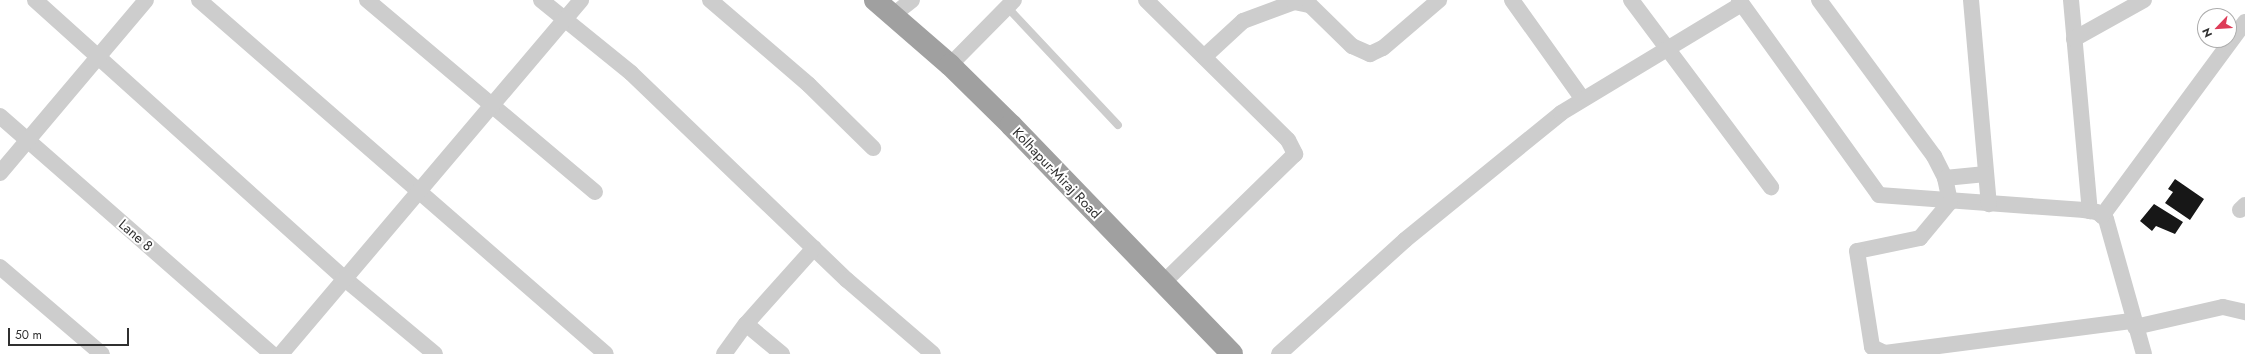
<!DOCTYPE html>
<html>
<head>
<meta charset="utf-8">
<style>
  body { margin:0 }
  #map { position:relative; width:2245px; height:354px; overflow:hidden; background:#fff; font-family:Jost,sans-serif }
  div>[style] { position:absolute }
  .building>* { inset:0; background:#171717 }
  .service>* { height:8px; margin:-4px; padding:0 4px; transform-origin:4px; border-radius:4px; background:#cdcdcd }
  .minor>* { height:16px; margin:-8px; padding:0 8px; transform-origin:8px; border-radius:8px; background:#cdcdcd }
  .trunk>* { height:22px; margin:-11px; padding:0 11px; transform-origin:11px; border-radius:11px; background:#a0a0a0 }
  span { translate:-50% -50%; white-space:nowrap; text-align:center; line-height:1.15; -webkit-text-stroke:4px #fff; paint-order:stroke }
  .street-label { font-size:14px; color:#303030 }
  .north { position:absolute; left:2197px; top:8px; width:40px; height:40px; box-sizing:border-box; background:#fff; border:1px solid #acacac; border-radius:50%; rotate:245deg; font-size:11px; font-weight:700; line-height:16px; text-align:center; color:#303030 }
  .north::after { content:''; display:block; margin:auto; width:14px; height:18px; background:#dd3c58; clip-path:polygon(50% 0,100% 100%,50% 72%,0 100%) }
  .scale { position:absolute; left:8px; top:328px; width:121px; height:18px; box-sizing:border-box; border:2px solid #303030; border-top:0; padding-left:5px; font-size:12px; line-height:14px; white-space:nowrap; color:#303030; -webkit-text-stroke:3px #fff; paint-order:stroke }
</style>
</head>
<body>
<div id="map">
  <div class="building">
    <div style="clip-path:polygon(2175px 179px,2204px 199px,2190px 220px,2165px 203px,2173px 192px,2168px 189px)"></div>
    <div style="clip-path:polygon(2154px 204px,2183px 222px,2175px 234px,2156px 226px,2152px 231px,2140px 221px)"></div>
  </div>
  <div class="service">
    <div style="left:1007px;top:7px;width:162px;rotate:46.8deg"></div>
  </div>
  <div class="minor">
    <div style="left:35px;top:0;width:417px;rotate:42deg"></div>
    <div style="left:345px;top:279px;width:117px;rotate:39.8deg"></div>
    <div style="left:199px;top:0;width:539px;rotate:41.02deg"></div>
    <div style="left:367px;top:0;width:298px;rotate:40.1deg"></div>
    <div style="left:541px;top:0;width:116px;rotate:39deg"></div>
    <div style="left:631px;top:73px;width:299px;rotate:43.8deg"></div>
    <div style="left:847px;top:280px;width:113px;rotate:40.7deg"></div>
    <div style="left:710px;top:0;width:130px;rotate:40.6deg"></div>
    <div style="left:809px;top:85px;width:90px;rotate:44.5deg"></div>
    <div style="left:1146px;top:0;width:199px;rotate:44.6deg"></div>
    <div style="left:1288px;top:140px;width:16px;rotate:63deg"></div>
    <div style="left:1295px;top:154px;width:185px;rotate:135.7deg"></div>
    <div style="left:1512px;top:0;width:120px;rotate:54.5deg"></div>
    <div style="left:1631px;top:0;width:234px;rotate:53.2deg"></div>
    <div style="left:1739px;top:0;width:240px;rotate:54.3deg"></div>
    <div style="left:1879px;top:195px;width:206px;rotate:4.2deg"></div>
    <div style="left:2084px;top:210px;width:13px;rotate:9deg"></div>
    <div style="left:2097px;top:212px;width:11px;rotate:38deg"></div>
    <div style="left:2106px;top:219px;width:140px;rotate:74.3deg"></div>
    <div style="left:1819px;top:0;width:194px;rotate:53.6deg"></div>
    <div style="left:1934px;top:156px;width:25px;rotate:63deg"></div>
    <div style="left:1945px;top:178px;width:25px;rotate:78deg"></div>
    <div style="left:1950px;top:202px;width:47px;rotate:129.8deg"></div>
    <div style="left:1920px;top:238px;width:64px;rotate:168.3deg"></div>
    <div style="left:1857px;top:251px;width:97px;rotate:81.1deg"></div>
    <div style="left:1872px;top:347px;width:14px;rotate:25deg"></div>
    <div style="left:1885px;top:353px;width:250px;rotate:-7.4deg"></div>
    <div style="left:1971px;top:0;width:205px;rotate:85deg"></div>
    <div style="left:2071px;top:0;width:212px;rotate:84.9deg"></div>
    <div style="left:893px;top:15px;width:24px;rotate:-38deg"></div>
    <div style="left:2074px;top:39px;width:80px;rotate:-29.1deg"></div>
    <div style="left:1204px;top:57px;width:53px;rotate:-42.7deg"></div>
    <div style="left:1243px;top:21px;width:54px;rotate:-20.4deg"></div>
    <div style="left:1294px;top:2px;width:16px;rotate:11deg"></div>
    <div style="left:1310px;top:5px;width:59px;rotate:44.3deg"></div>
    <div style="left:1352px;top:46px;width:20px;rotate:24deg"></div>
    <div style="left:1370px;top:54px;width:14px;rotate:-25deg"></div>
    <div style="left:1383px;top:48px;width:74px;rotate:-40.6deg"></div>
    <div style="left:950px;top:65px;width:91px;rotate:-45.4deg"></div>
    <div style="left:0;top:116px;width:361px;rotate:41.2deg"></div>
    <div style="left:0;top:173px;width:226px;rotate:-49.8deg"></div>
    <div style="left:1945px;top:178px;width:41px;rotate:-5.6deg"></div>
    <div style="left:2240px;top:210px;width:7px;rotate:-45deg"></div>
    <div style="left:2102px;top:216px;width:241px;rotate:-53.6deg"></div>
    <div style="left:0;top:267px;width:134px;rotate:40.5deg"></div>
    <div style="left:746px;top:324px;width:47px;rotate:39.8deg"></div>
    <div style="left:2135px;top:327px;width:90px;rotate:-12.8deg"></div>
    <div style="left:2223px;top:307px;width:23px;rotate:13deg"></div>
    <div style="left:281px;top:354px;width:464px;rotate:-49.7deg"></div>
    <div style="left:724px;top:354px;width:37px;rotate:-54deg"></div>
    <div style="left:746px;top:324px;width:102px;rotate:-48.2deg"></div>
    <div style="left:1279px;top:354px;width:170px;rotate:-42.1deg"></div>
    <div style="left:1405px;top:240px;width:201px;rotate:-39.1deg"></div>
    <div style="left:1561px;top:113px;width:211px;rotate:-31.1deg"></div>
  </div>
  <div class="trunk">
    <div style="left:875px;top:0;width:99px;rotate:40.9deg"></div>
    <div style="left:950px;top:65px;width:86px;rotate:44.5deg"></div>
    <div style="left:1011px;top:125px;width:318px;rotate:46deg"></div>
  </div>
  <div class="street-label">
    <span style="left:1057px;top:173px;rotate:46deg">Kolhapur-Miraj Road</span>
    <span style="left:136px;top:235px;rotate:41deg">Lane 8</span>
  </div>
  <div class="north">N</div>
  <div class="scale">50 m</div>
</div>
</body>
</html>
